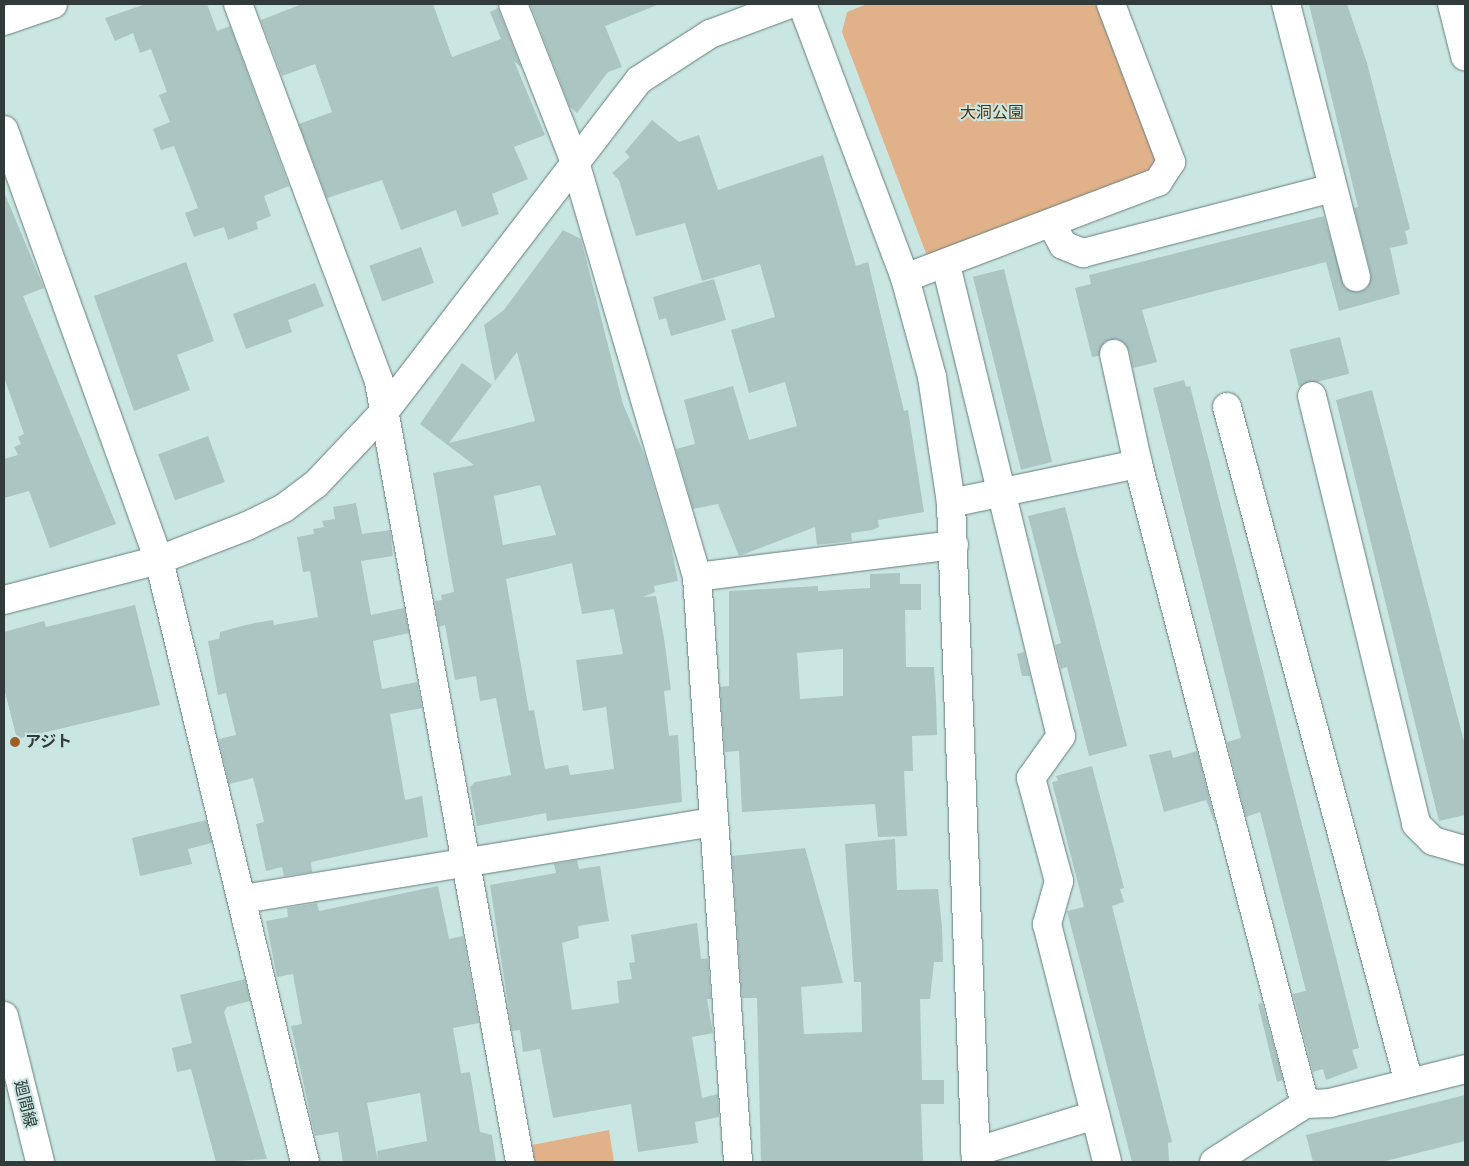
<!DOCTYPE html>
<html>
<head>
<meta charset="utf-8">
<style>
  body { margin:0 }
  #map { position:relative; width:1469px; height:1166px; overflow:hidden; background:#cae6e2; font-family:"Work Sans","Noto Sans JP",sans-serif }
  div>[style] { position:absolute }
  .green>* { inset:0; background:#e1b28a }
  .building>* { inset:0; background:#aac5c2; transform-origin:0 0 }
  .roads { filter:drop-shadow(0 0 1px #647e7b) drop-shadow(0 0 1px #647e7b) }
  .minor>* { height:28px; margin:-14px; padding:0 14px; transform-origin:14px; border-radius:14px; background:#fff }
  .dots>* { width:14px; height:14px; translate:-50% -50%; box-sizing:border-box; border:2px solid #cae6e2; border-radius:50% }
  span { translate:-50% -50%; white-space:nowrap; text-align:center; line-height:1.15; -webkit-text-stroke:4px #cae6e2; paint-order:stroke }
  .park-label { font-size:16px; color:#583208 }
  .poi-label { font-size:16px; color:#303b3a; font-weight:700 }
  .left { translate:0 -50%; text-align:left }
  .street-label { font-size:16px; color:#303b3a }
  .frame { position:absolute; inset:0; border:5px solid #303b3a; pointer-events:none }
</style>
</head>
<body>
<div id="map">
  <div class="green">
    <div style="clip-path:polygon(867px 4px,1096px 4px,1155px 159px,1149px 171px,927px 256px,842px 32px,847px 12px)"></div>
    <div style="clip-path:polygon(609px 1130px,614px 1162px,535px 1162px,532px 1145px)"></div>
  </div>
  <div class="building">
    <div style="clip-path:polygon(146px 4px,207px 4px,217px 31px,230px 26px,289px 186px,264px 196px,271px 216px,256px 222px,258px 229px,228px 240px,224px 227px,194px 237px,185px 213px,198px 208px,174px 146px,161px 150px,153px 129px,170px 122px,159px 95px,167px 92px,151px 49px,140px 53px,133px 33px,115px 41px,105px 18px)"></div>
    <div style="clip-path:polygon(302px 4px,433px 4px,452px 57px,501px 39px,490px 12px,498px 8px,521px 67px,514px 61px,545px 135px,514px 147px,528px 179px,492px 194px,499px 214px,462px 227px,456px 210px,401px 230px,382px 180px,327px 198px,299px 124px,332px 112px,315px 64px,282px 76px,261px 20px)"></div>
    <div style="clip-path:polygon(530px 4px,657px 4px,657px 5px,605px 26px,622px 67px,608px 72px,577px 113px,570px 107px)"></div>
    <div style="clip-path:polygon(1309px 4px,1347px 4px,1367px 63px,1410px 229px,1405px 231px,1408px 244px,1390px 248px,1400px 294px,1339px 311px,1326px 262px,1142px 310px,1157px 362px,1133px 368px,1129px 350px,1118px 339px,1104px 342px,1099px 356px,1092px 357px,1075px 288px,1091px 284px,1089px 275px,1324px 216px,1345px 288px,1359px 292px,1367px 288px,1371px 274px,1354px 208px,1358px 207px)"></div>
    <div style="clip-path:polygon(652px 120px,679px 142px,699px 135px,718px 190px,823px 155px,856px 266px,868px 262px,904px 411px,908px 410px,924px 512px,878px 520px,879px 527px,873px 530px,851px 533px,852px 541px,817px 545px,815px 527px,739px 556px,718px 504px,693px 509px,676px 449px,695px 444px,684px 400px,733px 386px,749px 440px,797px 426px,785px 382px,749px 393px,731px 330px,775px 317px,760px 264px,702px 281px,685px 223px,636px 236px,619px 180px,612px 173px,630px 157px,625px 152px)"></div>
    <div style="clip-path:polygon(4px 192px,44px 288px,23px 296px,116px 524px,50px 548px,29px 491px,4px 498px,4px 459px,18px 455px,14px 447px,21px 444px,18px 437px,24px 434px,4px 377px)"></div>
    <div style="clip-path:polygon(evenodd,563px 230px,581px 239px,623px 404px,645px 456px,670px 541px,678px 581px,654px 586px,655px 592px,643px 597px,656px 596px,664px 638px,671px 690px,664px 691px,669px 736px,678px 735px,682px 802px,547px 821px,546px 813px,477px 826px,470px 787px,475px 782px,511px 775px,496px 698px,480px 701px,476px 676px,455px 680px,445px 625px,439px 627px,435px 601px,442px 600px,441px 595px,454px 592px,433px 473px,474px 465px,420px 424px,462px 363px,492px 385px,449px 443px,535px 421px,517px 352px,495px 381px,484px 325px,504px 310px,563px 230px,540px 485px,556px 535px,503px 545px,494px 496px,540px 485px,563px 230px,572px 563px,582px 614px,614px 609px,623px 654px,576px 660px,583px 711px,606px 707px,614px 769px,570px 775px,568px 765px,545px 769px,534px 710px,529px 711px,506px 579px,572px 563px)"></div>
    <div style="left:421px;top:247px;width:38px;height:55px;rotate:70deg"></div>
    <div style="clip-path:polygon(186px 262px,214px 341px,177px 355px,190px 390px,134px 411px,94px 296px)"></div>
    <div style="left:1004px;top:269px;width:199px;height:32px;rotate:76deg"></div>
    <div style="clip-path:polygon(714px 279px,726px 320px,671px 336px,666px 318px,659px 320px,653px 297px)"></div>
    <div style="clip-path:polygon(315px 283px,324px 306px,288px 320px,292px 332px,246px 349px,233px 314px)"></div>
    <div style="left:1340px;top:337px;width:38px;height:52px;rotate:76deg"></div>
    <div style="clip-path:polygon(1184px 380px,1186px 387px,1190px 386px,1359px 1048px,1352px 1050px,1358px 1068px,1326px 1080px,1323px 1069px,1313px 1072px,1293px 994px,1306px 991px,1260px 812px,1246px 817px,1227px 742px,1241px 738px,1153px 388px)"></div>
    <div style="clip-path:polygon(1372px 390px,1465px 745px,1465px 815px,1439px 821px,1336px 400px)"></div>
    <div style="left:208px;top:436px;width:49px;height:53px;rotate:70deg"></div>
    <div style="clip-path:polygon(356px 503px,362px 534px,390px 530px,393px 556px,361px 561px,371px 615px,404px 608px,409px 633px,373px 641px,382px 689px,417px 682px,422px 708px,390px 714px,405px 800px,422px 796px,428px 837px,311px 862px,312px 872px,284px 876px,282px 867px,266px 871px,256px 824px,264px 822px,253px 778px,229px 784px,219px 739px,236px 735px,226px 693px,218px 695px,208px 641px,219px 639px,220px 632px,250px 624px,273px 620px,274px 625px,318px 617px,310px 571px,303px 572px,297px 537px,314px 534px,313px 529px,324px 527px,322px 521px,335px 519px,333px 507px)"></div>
    <div style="clip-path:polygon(1065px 507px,1127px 746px,1089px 756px,1067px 667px,1061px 669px,1055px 645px,1061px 643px,1028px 516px)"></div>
    <div style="clip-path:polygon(evenodd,900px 573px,900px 584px,921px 584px,921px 610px,905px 610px,906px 667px,934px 667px,936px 700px,937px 735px,912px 736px,913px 771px,904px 771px,907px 836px,878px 837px,875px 804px,742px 812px,739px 751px,725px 752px,720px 687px,729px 686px,729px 591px,818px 586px,818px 591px,870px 588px,870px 574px,900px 573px,843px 649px,843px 696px,800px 699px,797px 653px,843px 649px)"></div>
    <div style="clip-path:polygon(135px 605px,160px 705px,17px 739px,4px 688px,4px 632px,44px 621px,46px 627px)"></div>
    <div style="clip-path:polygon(1024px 652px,1030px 676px,1022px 676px,1017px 654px)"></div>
    <div style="clip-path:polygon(1171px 750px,1173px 758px,1197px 751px,1216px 826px,1206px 800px,1164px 812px,1149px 755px)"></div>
    <div style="clip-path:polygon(1092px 766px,1124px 888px,1120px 889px,1124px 902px,1112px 906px,1172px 1142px,1168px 1143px,1169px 1162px,1132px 1162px,1067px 911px,1084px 907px,1052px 782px,1058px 781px,1056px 776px)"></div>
    <div style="clip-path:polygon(206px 820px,212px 843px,188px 849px,192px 864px,140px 876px,132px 838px)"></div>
    <div style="clip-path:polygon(895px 839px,897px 890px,938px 889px,942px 927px,943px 962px,934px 962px,930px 999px,920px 999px,922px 1080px,944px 1080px,944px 1104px,921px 1104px,923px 1162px,761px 1162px,757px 998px,742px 998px,732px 856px,805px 848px,843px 983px,801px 987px,804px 1034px,862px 1032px,861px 982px,854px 982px,845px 844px)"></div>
    <div style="clip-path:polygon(577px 860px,579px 869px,600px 866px,609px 921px,578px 926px,579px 938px,562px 943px,572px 1010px,619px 1003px,617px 981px,632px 979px,629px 963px,635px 962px,631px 935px,697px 923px,701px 959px,708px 958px,711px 999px,707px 999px,713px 1033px,692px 1037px,702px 1098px,718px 1094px,719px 1117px,695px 1122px,698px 1143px,638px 1152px,631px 1104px,553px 1118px,540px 1049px,523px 1052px,520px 1030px,512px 1031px,490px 885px,556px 873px,554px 864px)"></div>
    <div style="clip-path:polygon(438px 886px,449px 939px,463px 936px,479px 1023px,453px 1028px,461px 1073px,470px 1072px,480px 1132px,492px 1135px,496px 1162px,378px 1162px,377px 1151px,427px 1141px,420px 1093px,367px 1103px,378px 1162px,343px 1162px,338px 1132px,315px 1136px,291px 1026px,302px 1024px,293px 974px,277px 977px,266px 921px,288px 917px,287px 908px,317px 903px,319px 911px)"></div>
    <div style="clip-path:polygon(245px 979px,250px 1001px,227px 1007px,224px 1012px,267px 1159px,216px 1162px,191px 1069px,177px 1072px,172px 1048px,192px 1043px,180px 995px)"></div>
    <div style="clip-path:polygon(1262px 1003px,1283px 1080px,1277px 1082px,1258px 1004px)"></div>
    <div style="clip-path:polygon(1465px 1095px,1465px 1141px,1382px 1162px,1313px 1162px,1306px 1135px)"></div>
  </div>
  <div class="roads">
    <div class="minor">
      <div style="left:238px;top:4px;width:403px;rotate:69.5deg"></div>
      <div style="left:379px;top:382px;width:793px;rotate:79.75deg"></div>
      <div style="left:513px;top:4px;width:170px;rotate:68.6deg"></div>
      <div style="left:575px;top:162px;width:433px;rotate:73.6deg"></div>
      <div style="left:697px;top:577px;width:586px;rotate:85.99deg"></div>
      <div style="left:802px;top:4px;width:293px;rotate:69.4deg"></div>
      <div style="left:905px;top:278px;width:103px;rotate:74.7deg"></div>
      <div style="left:932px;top:377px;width:127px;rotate:81.4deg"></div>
      <div style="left:951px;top:503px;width:659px;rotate:87.83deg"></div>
      <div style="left:1286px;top:4px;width:282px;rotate:75.6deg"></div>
      <div style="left:1452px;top:4px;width:54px;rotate:76deg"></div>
      <div style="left:4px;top:21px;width:52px;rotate:-19.1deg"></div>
      <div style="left:4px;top:130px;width:457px;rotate:70.2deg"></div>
      <div style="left:159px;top:560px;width:619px;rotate:76.37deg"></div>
      <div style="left:1051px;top:223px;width:25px;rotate:61deg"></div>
      <div style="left:1063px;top:245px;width:22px;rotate:22deg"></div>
      <div style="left:1083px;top:253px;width:257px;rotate:-14.6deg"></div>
      <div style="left:946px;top:265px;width:485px;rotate:76.3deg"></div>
      <div style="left:1061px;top:736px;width:52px;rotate:125.5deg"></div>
      <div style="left:1031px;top:778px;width:107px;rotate:74.8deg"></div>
      <div style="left:1059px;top:881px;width:45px;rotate:105.6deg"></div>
      <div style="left:1047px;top:924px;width:244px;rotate:75.8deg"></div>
      <div style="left:905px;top:278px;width:271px;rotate:-20.8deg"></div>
      <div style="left:1158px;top:182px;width:24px;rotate:-57deg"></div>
      <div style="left:1171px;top:162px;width:169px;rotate:-110.8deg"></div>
      <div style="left:1114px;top:354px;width:113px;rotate:77.7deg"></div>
      <div style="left:1138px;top:464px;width:661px;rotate:75.38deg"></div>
      <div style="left:1312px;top:396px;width:440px;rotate:76.3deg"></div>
      <div style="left:1416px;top:824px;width:24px;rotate:45deg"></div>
      <div style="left:1433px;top:841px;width:33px;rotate:16deg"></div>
      <div style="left:1227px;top:407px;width:700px;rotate:74.93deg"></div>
      <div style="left:951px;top:503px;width:191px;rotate:-11.8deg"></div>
      <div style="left:697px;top:577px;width:259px;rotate:-7.1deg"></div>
      <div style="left:4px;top:600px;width:160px;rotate:-14.5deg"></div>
      <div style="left:159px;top:560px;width:94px;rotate:-21.1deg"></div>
      <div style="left:247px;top:526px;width:41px;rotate:-25.9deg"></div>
      <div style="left:284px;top:508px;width:40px;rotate:-37deg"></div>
      <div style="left:316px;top:484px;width:100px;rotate:-46.6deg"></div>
      <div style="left:385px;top:411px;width:417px;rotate:-52.5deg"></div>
      <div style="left:639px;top:80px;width:85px;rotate:-32.9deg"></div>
      <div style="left:710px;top:34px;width:85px;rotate:-20.6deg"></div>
      <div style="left:243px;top:899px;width:474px;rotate:-9.3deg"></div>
      <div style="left:4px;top:1016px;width:150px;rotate:76.1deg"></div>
      <div style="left:975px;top:1152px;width:126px;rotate:-17.1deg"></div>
      <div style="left:1214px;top:1162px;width:108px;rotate:-32.5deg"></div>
      <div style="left:1305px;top:1104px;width:25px;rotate:-2deg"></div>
      <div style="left:1330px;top:1103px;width:139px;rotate:-14.1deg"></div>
    </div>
  </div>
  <div class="dots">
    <div style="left:15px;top:742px;background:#9c6022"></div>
  </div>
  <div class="park-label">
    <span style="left:992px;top:113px">大洞公園</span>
  </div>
  <div class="poi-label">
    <span class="left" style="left:25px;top:742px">アジト</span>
  </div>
  <div class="street-label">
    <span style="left:25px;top:1104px;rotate:76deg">廻間線</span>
  </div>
  <div class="frame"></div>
</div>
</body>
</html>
